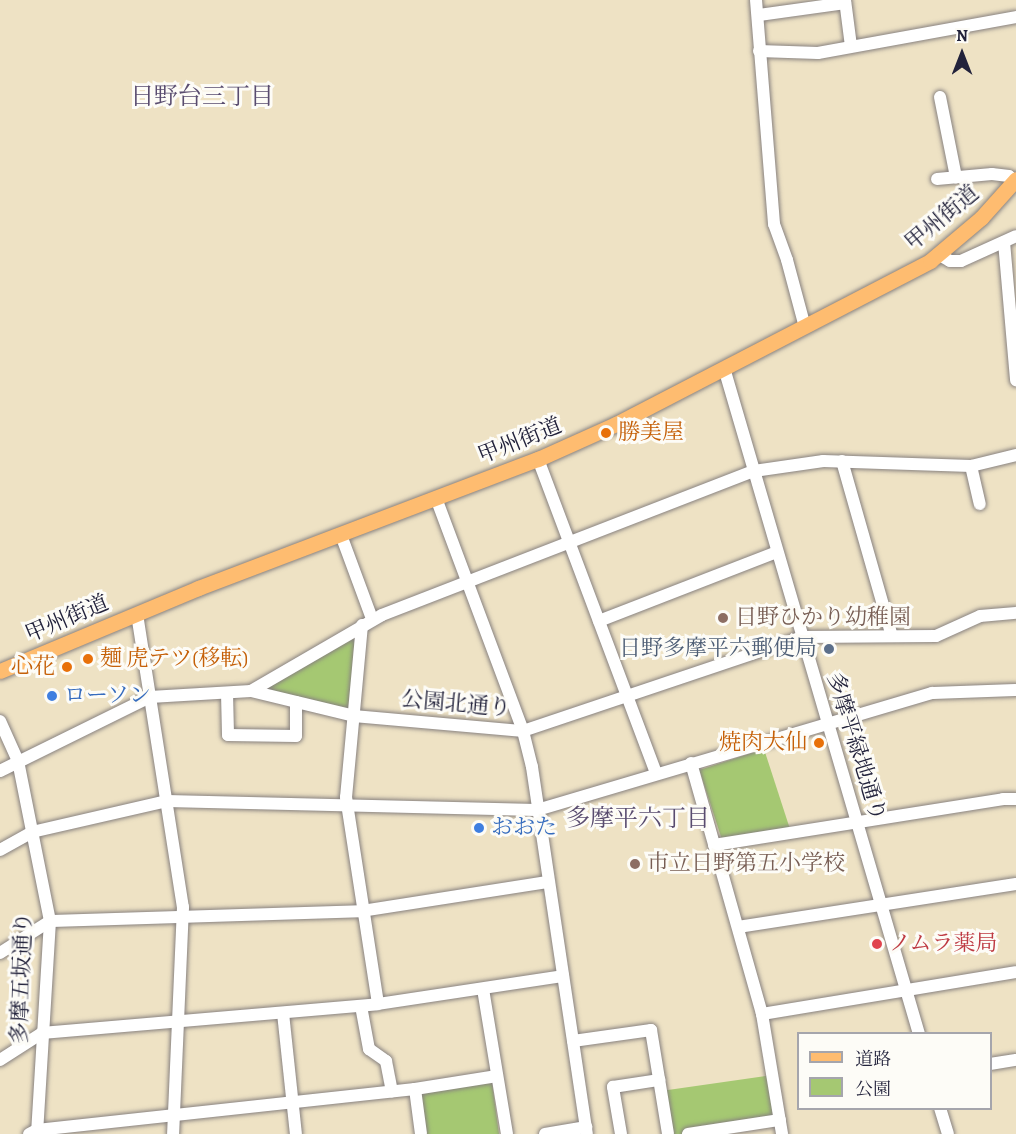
<!DOCTYPE html>
<html>
<head>
<meta charset="utf-8">
<style>
  body { margin:0 }
  #map { position:relative; width:1016px; height:1134px; overflow:hidden; background:#eee2c4; font-family:Alegreya,"Noto Serif JP",serif }
  div>[style] { position:absolute }
  .green>* { inset:0; background:#a5c872; transform-origin:0 0 }
  .roads { filter:drop-shadow(0 0 2px #888280) drop-shadow(0 0 2px #888280) }
  .minor>* { height:12px; margin:-6px; padding:0 6px; transform-origin:6px; border-radius:6px; background:#fff }
  .major>* { height:15px; margin:-7.5px; padding:0 7.5px; transform-origin:7.5px; border-radius:7.5px; background:#febc70 }
  .dots>* { width:16px; height:16px; translate:-50% -50%; box-sizing:border-box; border:3px solid #fdfcf7; border-radius:50% }
  span { translate:-50% -50%; white-space:nowrap; text-align:center; line-height:1.15; -webkit-text-stroke:6px #fdfcf7; paint-order:stroke }
  .street-label { font-size:22px; color:#22223b }
  .food-label { font-size:22px; color:#c56008 }
  .left { translate:0 -50%; text-align:left }
  .right { translate:-100% -50%; text-align:right }
  .education-label { font-size:22px; color:#785e54 }
  .service-label { font-size:22px; color:#4e5e75 }
  .shop-label { font-size:22px; color:#366cbe }
  .health-label { font-size:22px; color:#be3a42 }
  .neighbourhood-label { font-size:24px; color:#594c6f }
  .legend { position:absolute; left:797px; top:1032px; width:195px; height:78px; box-sizing:border-box; background:#fdfcf7; border:2px solid #a5a5ac; margin:0; padding:8px 10px; list-style:none; font-size:18px; color:#22223b }
  .legend li { display:flex; align-items:center; gap:12px; height:30px }
  .legend b { width:30px; border:2px solid #a5a5ac }
  .north { position:absolute; left:932px; top:24px; width:60px; height:60px; -webkit-text-stroke:4px #fdfcf7; paint-order:stroke; rotate:0deg; font-size:16px; font-weight:700; line-height:24px; text-align:center; color:#22223b }
  .north::after { content:''; display:block; margin:auto; width:21px; height:27px; background:#22223b; clip-path:polygon(50% 0,100% 100%,50% 72%,0 100%) }
</style>
</head>
<body>
<div id="map">
  <div class="green">
    <div style="clip-path:polygon(355px 635px,349px 709px,261px 688px)"></div>
    <div style="left:764px;top:749px;width:83px;height:68px;rotate:72deg"></div>
    <div style="clip-path:polygon(772px 1075px,780px 1120px,688px 1134px,668px 1134px,661px 1091px)"></div>
    <div style="clip-path:polygon(492px 1082px,499px 1134px,425px 1134px,420px 1093px)"></div>
  </div>
  <div class="roads">
    <div class="minor">
      <div style="left:756px;top:0;width:225px;rotate:85.4deg"></div>
      <div style="left:774px;top:224px;width:38px;rotate:70deg"></div>
      <div style="left:787px;top:260px;width:69px;rotate:75deg"></div>
      <div style="left:845px;top:0;width:46px;rotate:82.6deg"></div>
      <div style="left:759px;top:15px;width:87px;rotate:-7.9deg"></div>
      <div style="left:759px;top:51px;width:59px;rotate:1.9deg"></div>
      <div style="left:818px;top:53px;width:201px;rotate:-10.3deg"></div>
      <div style="left:940px;top:97px;width:82px;rotate:78.7deg"></div>
      <div style="left:937px;top:179px;width:55px;rotate:-5.2deg"></div>
      <div style="left:992px;top:174px;width:17px;rotate:7deg"></div>
      <div style="left:1009px;top:176px;width:7px;rotate:45deg"></div>
      <div style="left:1004px;top:242px;width:139px;rotate:85deg"></div>
      <div style="left:938px;top:254px;width:14px;rotate:30deg"></div>
      <div style="left:950px;top:261px;width:11px"></div>
      <div style="left:961px;top:261px;width:60px;rotate:-24.4deg"></div>
      <div style="left:724px;top:368px;width:694px;rotate:73.68deg"></div>
      <div style="left:538px;top:459px;width:335px;rotate:69.4deg"></div>
      <div style="left:842px;top:461px;width:182px;rotate:74.1deg"></div>
      <div style="left:971px;top:466px;width:39px;rotate:77deg"></div>
      <div style="left:436px;top:498px;width:249px;rotate:69.5deg"></div>
      <div style="left:523px;top:731px;width:37px;rotate:76deg"></div>
      <div style="left:532px;top:767px;width:371px;rotate:81.5deg"></div>
      <div style="left:341px;top:535px;width:90px;rotate:69.7deg"></div>
      <div style="left:137px;top:614px;width:297px;rotate:81.1deg"></div>
      <div style="left:183px;top:907px;width:227px;rotate:92.5deg"></div>
      <div style="left:599px;top:621px;width:191px;rotate:-21.2deg"></div>
      <div style="left:362px;top:625px;width:173px;rotate:95.3deg"></div>
      <div style="left:346px;top:797px;width:209px;rotate:81.2deg"></div>
      <div style="left:251px;top:691px;width:151px;rotate:-30.1deg"></div>
      <div style="left:382px;top:615px;width:399px;rotate:-21.2deg"></div>
      <div style="left:754px;top:471px;width:70px;rotate:-8.2deg"></div>
      <div style="left:823px;top:461px;width:148px;rotate:1.9deg"></div>
      <div style="left:971px;top:466px;width:46px;rotate:-13.7deg"></div>
      <div style="left:227px;top:693px;width:42px;rotate:88.6deg"></div>
      <div style="left:228px;top:735px;width:68px;rotate:0.8deg"></div>
      <div style="left:296px;top:736px;width:34px;rotate:-90deg"></div>
      <div style="left:0;top:721px;width:44px;rotate:65.8deg"></div>
      <div style="left:18px;top:761px;width:163px;rotate:78.7deg"></div>
      <div style="left:50px;top:921px;width:213px;rotate:93.5deg"></div>
      <div style="left:691px;top:763px;width:261px;rotate:74.2deg"></div>
      <div style="left:762px;top:1014px;width:122px;rotate:80.5deg"></div>
      <div style="left:0;top:771px;width:167px;rotate:-26.3deg"></div>
      <div style="left:150px;top:697px;width:101px;rotate:-3.4deg"></div>
      <div style="left:251px;top:691px;width:106px;rotate:13.6deg"></div>
      <div style="left:354px;top:716px;width:170px;rotate:5.1deg"></div>
      <div style="left:523px;top:731px;width:294px;rotate:-18.6deg"></div>
      <div style="left:802px;top:637px;width:134px;rotate:-0.4deg"></div>
      <div style="left:936px;top:636px;width:48px;rotate:-24.4deg"></div>
      <div style="left:980px;top:616px;width:36px;rotate:-5deg"></div>
      <div style="left:714px;top:845px;width:293px;rotate:-9deg"></div>
      <div style="left:1003px;top:799px;width:13px"></div>
      <div style="left:0;top:850px;width:37px;rotate:-29deg"></div>
      <div style="left:32px;top:832px;width:139px;rotate:-12.9deg"></div>
      <div style="left:167px;top:801px;width:370px;rotate:1.4deg"></div>
      <div style="left:537px;top:810px;width:412px;rotate:-16.5deg"></div>
      <div style="left:932px;top:693px;width:84px;rotate:-2deg"></div>
      <div style="left:738px;top:927px;width:281px;rotate:-8.8deg"></div>
      <div style="left:0;top:953px;width:59px;rotate:-32.6deg"></div>
      <div style="left:50px;top:921px;width:312px;rotate:-1.8deg"></div>
      <div style="left:362px;top:911px;width:188px;rotate:-8.9deg"></div>
      <div style="left:483px;top:989px;width:147px;rotate:80.6deg"></div>
      <div style="left:361px;top:1006px;width:44px;rotate:79.5deg"></div>
      <div style="left:369px;top:1049px;width:21px;rotate:35deg"></div>
      <div style="left:386px;top:1061px;width:31px;rotate:79deg"></div>
      <div style="left:283px;top:1013px;width:122px;rotate:83.9deg"></div>
      <div style="left:762px;top:1014px;width:257px;rotate:-9.4deg"></div>
      <div style="left:573px;top:1041px;width:79px;rotate:-8deg"></div>
      <div style="left:651px;top:1030px;width:105px;rotate:80.7deg"></div>
      <div style="left:0;top:1060px;width:50px;rotate:-32.7deg"></div>
      <div style="left:42px;top:1033px;width:337px;rotate:-4.9deg"></div>
      <div style="left:378px;top:1004px;width:187px;rotate:-8.6deg"></div>
      <div style="left:990px;top:1064px;width:26px;rotate:-9deg"></div>
      <div style="left:415px;top:1089px;width:45px;rotate:82.4deg"></div>
      <div style="left:940px;top:1108px;width:27px;rotate:73deg"></div>
      <div style="left:29px;top:1134px;width:9px;rotate:-27deg"></div>
      <div style="left:37px;top:1130px;width:380px;rotate:-6.2deg"></div>
      <div style="left:415px;top:1089px;width:83px;rotate:-9deg"></div>
      <div style="left:545px;top:1134px;width:42px;rotate:-9.7deg"></div>
      <div style="left:621px;top:1134px;width:48px;rotate:-99.7deg"></div>
      <div style="left:613px;top:1087px;width:47px;rotate:-8.7deg"></div>
      <div style="left:688px;top:1134px;width:93px;rotate:-8.7deg"></div>
    </div>
    <div class="major">
      <div style="left:0;top:671px;width:215px;rotate:-22.7deg"></div>
      <div style="left:198px;top:588px;width:364px;rotate:-20.8deg"></div>
      <div style="left:538px;top:459px;width:85px;rotate:-24.2deg"></div>
      <div style="left:616px;top:424px;width:354px;rotate:-27.4deg"></div>
      <div style="left:930px;top:261px;width:67px;rotate:-40.1deg"></div>
      <div style="left:981px;top:218px;width:52px;rotate:-48.1deg"></div>
    </div>
  </div>
  <div class="dots">
    <div style="left:606px;top:433px;background:#e8710a"></div>
    <div style="left:723px;top:618px;background:#8d6e63"></div>
    <div style="left:829px;top:649px;background:#5c6f8a"></div>
    <div style="left:88px;top:659px;background:#e8710a"></div>
    <div style="left:67px;top:667px;background:#e8710a"></div>
    <div style="left:52px;top:696px;background:#3f7fe0"></div>
    <div style="left:819px;top:743px;background:#e8710a"></div>
    <div style="left:479px;top:828px;background:#3f7fe0"></div>
    <div style="left:635px;top:864px;background:#8d6e63"></div>
    <div style="left:877px;top:944px;background:#e0444e"></div>
  </div>
  <div class="street-label">
    <span style="left:942px;top:218px;rotate:-40deg">甲州街道</span>
    <span style="left:520px;top:441px;rotate:-22deg">甲州街道</span>
    <span style="left:67px;top:619px;rotate:-23deg">甲州街道</span>
    <span style="left:456px;top:704px;rotate:5deg">公園北通り</span>
    <span style="left:856px;top:747px;rotate:73deg">多摩平緑地通り</span>
    <span style="left:22px;top:978px;rotate:-88deg">多摩五坂通り</span>
  </div>
  <div class="food-label">
    <span class="left" style="left:618px;top:433px">勝美屋</span>
    <span class="left" style="left:100px;top:659px">麺 虎テツ(移転)</span>
    <span class="right" style="left:55px;top:667px">心花</span>
    <span class="right" style="left:807px;top:743px">焼肉大仙</span>
  </div>
  <div class="education-label">
    <span class="left" style="left:735px;top:618px">日野ひかり幼稚園</span>
    <span class="left" style="left:647px;top:864px">市立日野第五小学校</span>
  </div>
  <div class="service-label">
    <span class="right" style="left:817px;top:649px">日野多摩平六郵便局</span>
  </div>
  <div class="shop-label">
    <span class="left" style="left:64px;top:696px">ローソン</span>
    <span class="left" style="left:491px;top:828px">おおた</span>
  </div>
  <div class="health-label">
    <span class="left" style="left:889px;top:944px">ノムラ薬局</span>
  </div>
  <div class="neighbourhood-label">
    <span style="left:202px;top:97px">日野台三丁目</span>
    <span style="left:638px;top:819px">多摩平六丁目</span>
  </div>
  <ul class="legend">
  <li><b style="height:8px;background:#febc70"></b>道路</li>
  <li><b style="height:16px;background:#a5c872"></b>公園</li>
  </ul>
  <div class="north">N</div>
</div>
</body>
</html>
